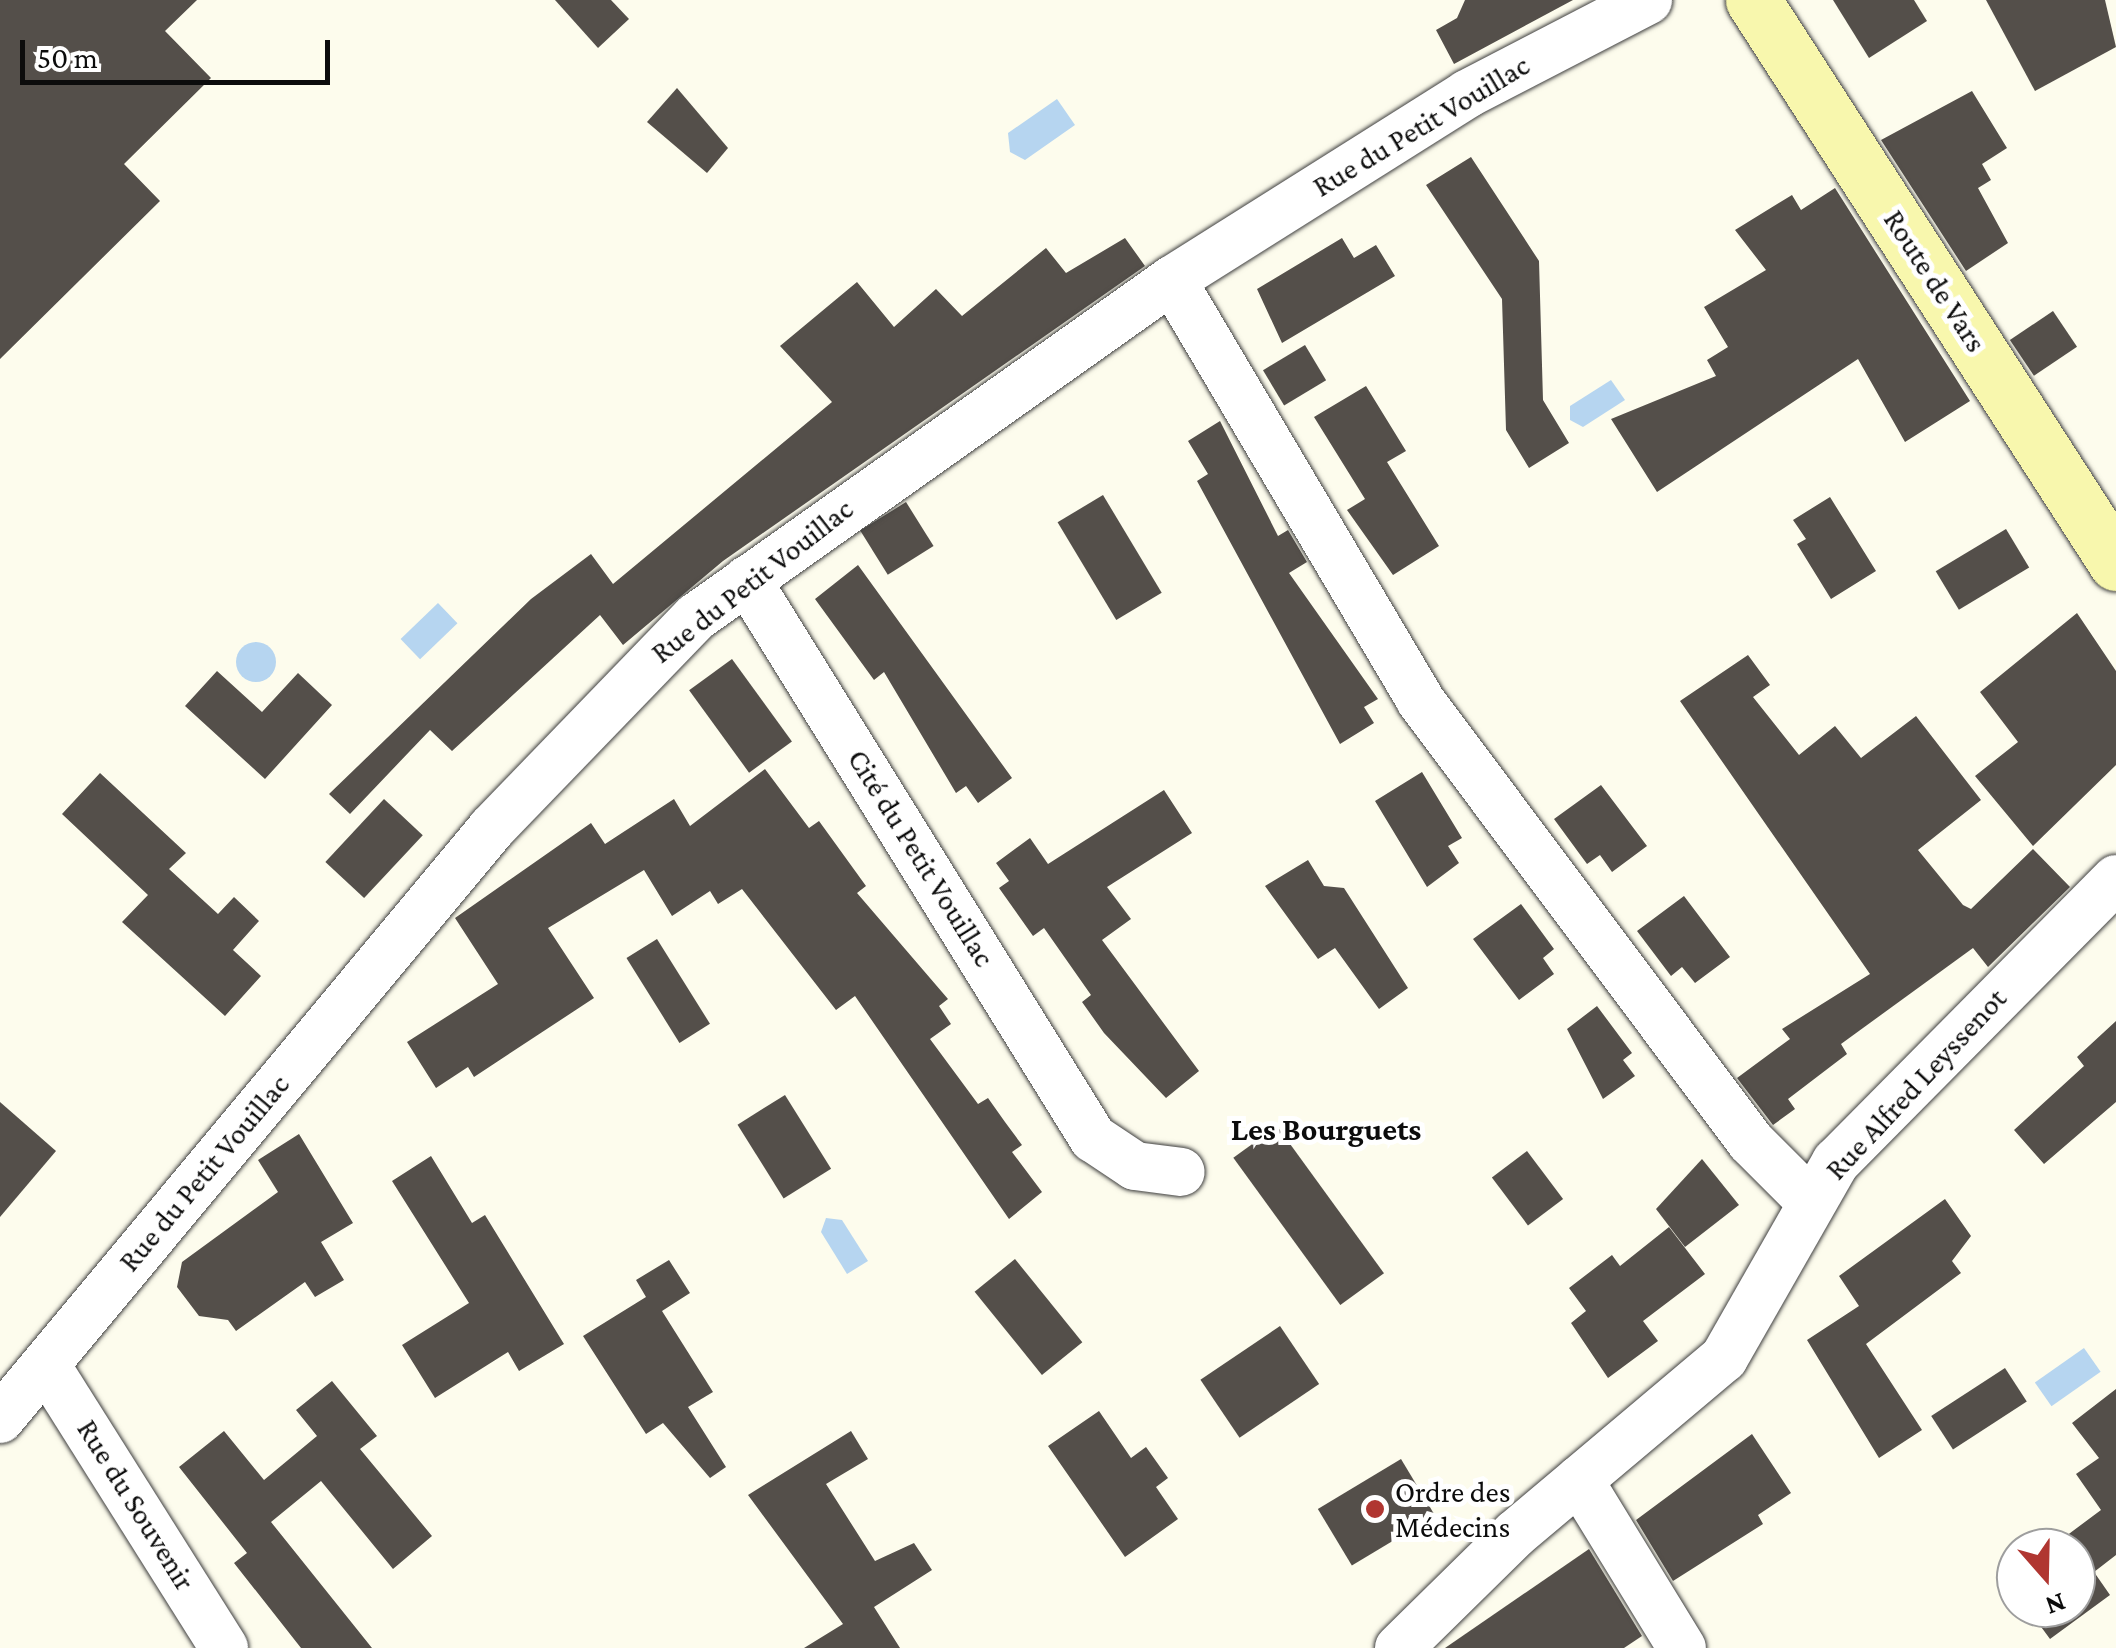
<!DOCTYPE html>
<html>
<head>
<meta charset="utf-8">
<style>
  body { margin:0 }
  #map { position:relative; width:2116px; height:1648px; overflow:hidden; background:#fdfced; font-family:"Crimson Pro",serif }
  div>[style] { position:absolute }
  .water>* { inset:0; background:#b6d5f0; transform-origin:0 0 }
  .round { border-radius:50% }
  .building>* { inset:0; background:#544f4a; transform-origin:0 0 }
  .roads { filter:drop-shadow(0 0 2px #3f3f3f) drop-shadow(0 0 2px #3f3f3f) }
  .street>* { height:48px; margin:-24px; padding:0 24px; transform-origin:24px; border-radius:24px; background:#fff }
  .secondary>* { height:55px; margin:-27.5px; padding:0 27.5px; transform-origin:27.5px; border-radius:27.5px; background:#f8f7ad }
  .dots>* { width:28px; height:28px; translate:-50% -50%; box-sizing:border-box; border:5px solid #fff; border-radius:50% }
  span { translate:-50% -50%; white-space:nowrap; text-align:center; line-height:1.15; -webkit-text-stroke:10px #fff; paint-order:stroke }
  .street-label { font-size:30px; color:#0c0c0c }
  .poi-label { font-size:30px; color:#0c0c0c }
  .left { translate:0 -50%; text-align:left }
  .neighbourhood-label { font-size:32px; color:#0c0c0c; font-weight:700 }
  .north { position:absolute; left:1996px; top:1528px; width:100px; height:100px; box-sizing:border-box; background:#fff; border:2px solid #9e9e9e; border-radius:50%; rotate:160deg; font-size:28px; font-weight:700; line-height:40px; text-align:center; color:#0c0c0c }
  .north::after { content:''; display:block; margin:auto; width:35px; height:45px; background:#b03631; clip-path:polygon(50% 0,100% 100%,50% 72%,0 100%) }
  .scale { position:absolute; left:20px; top:40px; width:310px; height:45px; box-sizing:border-box; border:5px solid #0c0c0c; border-top:0; padding-left:12px; font-size:30px; line-height:35px; white-space:nowrap; color:#0c0c0c; -webkit-text-stroke:8px #fff; paint-order:stroke }
</style>
</head>
<body>
<div id="map">
  <div class="water">
    <div style="clip-path:polygon(1057px 99px,1075px 125px,1025px 160px,1010px 152px,1008px 133px)"></div>
    <div style="clip-path:polygon(1611px 380px,1625px 400px,1583px 427px,1570px 420px,1570px 406px)"></div>
    <div style="left:438px;top:603px;width:28px;height:52px;rotate:46deg"></div>
    <div class="round" style="left:236px;top:642px;width:40px;height:40px"></div>
    <div style="clip-path:polygon(826px 1218px,842px 1220px,868px 1261px,847px 1274px,821px 1232px)"></div>
    <div style="left:2084px;top:1348px;width:29px;height:60px;rotate:55deg"></div>
  </div>
  <div class="building">
    <div style="clip-path:polygon(0 0,197px 0,165px 31px,211px 78px,124px 164px,160px 201px,0 359px)"></div>
    <div style="clip-path:polygon(555px 0,611px 0,629px 19px,598px 48px)"></div>
    <div style="clip-path:polygon(1465px 0,1573px 0,1454px 64px,1436px 30px,1457px 18px)"></div>
    <div style="clip-path:polygon(1833px 0,1914px 0,1927px 21px,1869px 58px)"></div>
    <div style="clip-path:polygon(1986px 0,2105px 0,2116px 47px,2035px 91px)"></div>
    <div style="clip-path:polygon(677px 88px,728px 148px,707px 173px,647px 122px)"></div>
    <div style="clip-path:polygon(1972px 91px,2007px 148px,1982px 164px,1991px 180px,1978px 188px,2008px 243px,1966px 271px,1881px 140px)"></div>
    <div style="clip-path:polygon(1471px 157px,1539px 261px,1543px 400px,1569px 443px,1529px 468px,1506px 430px,1502px 299px,1426px 185px)"></div>
    <div style="clip-path:polygon(1835px 188px,1970px 401px,1905px 442px,1858px 359px,1657px 492px,1611px 419px,1716px 376px,1707px 360px,1728px 347px,1704px 307px,1766px 270px,1735px 230px,1792px 195px,1801px 210px)"></div>
    <div style="clip-path:polygon(1125px 238px,1145px 266px,723px 561px,623px 645px,600px 615px,452px 751px,430px 730px,350px 814px,329px 794px,531px 599px,591px 554px,613px 584px,832px 402px,780px 346px,857px 282px,894px 327px,936px 289px,962px 316px,1046px 248px,1066px 273px)"></div>
    <div style="clip-path:polygon(1342px 238px,1354px 258px,1376px 245px,1395px 276px,1282px 343px,1257px 289px)"></div>
    <div style="left:2053px;top:311px;width:43px;height:52px;rotate:56deg"></div>
    <div style="left:1305px;top:345px;width:41px;height:49px;rotate:59deg"></div>
    <div style="clip-path:polygon(1366px 386px,1406px 451px,1387px 462px,1439px 546px,1393px 575px,1347px 510px,1365px 499px,1314px 417px)"></div>
    <div style="clip-path:polygon(1220px 421px,1278px 536px,1288px 530px,1307px 562px,1289px 573px,1378px 699px,1364px 707px,1374px 723px,1340px 744px,1197px 481px,1208px 474px,1188px 441px)"></div>
    <div style="left:1103px;top:495px;width:114px;height:53px;rotate:59deg"></div>
    <div style="clip-path:polygon(1830px 497px,1876px 571px,1831px 599px,1797px 544px,1806px 539px,1793px 520px)"></div>
    <div style="left:906px;top:502px;width:52px;height:54px;rotate:58deg"></div>
    <div style="left:2006px;top:529px;width:45px;height:82px;rotate:59deg"></div>
    <div style="clip-path:polygon(858px 565px,1012px 778px,978px 803px,966px 786px,956px 793px,884px 672px,874px 680px,815px 599px)"></div>
    <div style="clip-path:polygon(2077px 613px,2116px 671px,2116px 765px,2033px 846px,1975px 776px,2018px 742px,1980px 692px)"></div>
    <div style="clip-path:polygon(1748px 655px,1770px 685px,1753px 697px,1799px 755px,1835px 726px,1861px 758px,1916px 716px,1981px 800px,1918px 850px,1963px 905px,1971px 909px,2033px 849px,2070px 887px,1988px 967px,1973px 948px,1841px 1044px,1847px 1054px,1788px 1099px,1795px 1109px,1773px 1125px,1737px 1078px,1790px 1039px,1782px 1029px,1870px 974px,1680px 701px)"></div>
    <div style="left:732px;top:659px;width:102px;height:53px;rotate:54deg"></div>
    <div style="clip-path:polygon(217px 671px,262px 712px,298px 673px,332px 705px,265px 779px,185px 706px)"></div>
    <div style="clip-path:polygon(765px 769px,809px 828px,819px 821px,866px 886px,857px 893px,948px 999px,939px 1006px,951px 1024px,930px 1039px,978px 1104px,988px 1098px,1005px 1122px,1022px 1145px,1012px 1152px,1042px 1192px,1009px 1219px,855px 996px,836px 1010px,742px 889px,718px 904px,710px 891px,672px 916px,644px 870px,548px 928px,594px 998px,474px 1077px,468px 1067px,436px 1088px,407px 1042px,498px 984px,455px 918px,591px 823px,605px 844px,674px 799px,690px 826px)"></div>
    <div style="clip-path:polygon(1422px 772px,1462px 838px,1448px 846px,1459px 863px,1427px 887px,1375px 801px)"></div>
    <div style="clip-path:polygon(100px 773px,186px 853px,169px 869px,218px 914px,234px 897px,259px 921px,233px 950px,261px 976px,225px 1016px,122px 922px,148px 895px,62px 814px)"></div>
    <div style="clip-path:polygon(1601px 785px,1647px 846px,1612px 872px,1600px 855px,1587px 864px,1554px 819px)"></div>
    <div style="clip-path:polygon(1164px 790px,1192px 833px,1107px 887px,1131px 919px,1102px 940px,1199px 1071px,1166px 1098px,1104px 1033px,1082px 1002px,1091px 995px,1044px 928px,1033px 936px,999px 888px,1009px 881px,996px 863px,1030px 838px,1048px 864px)"></div>
    <div style="left:384px;top:799px;width:53px;height:86px;rotate:43deg"></div>
    <div style="clip-path:polygon(1308px 860px,1324px 886px,1344px 888px,1408px 988px,1379px 1009px,1335px 948px,1318px 959px,1265px 886px)"></div>
    <div style="clip-path:polygon(1684px 896px,1730px 957px,1695px 983px,1682px 967px,1671px 976px,1637px 931px)"></div>
    <div style="clip-path:polygon(1521px 904px,1554px 949px,1543px 958px,1554px 974px,1519px 1000px,1473px 939px)"></div>
    <div style="left:657px;top:939px;width:100px;height:36px;rotate:58deg"></div>
    <div style="clip-path:polygon(1597px 1006px,1632px 1053px,1623px 1060px,1635px 1076px,1603px 1099px,1567px 1029px)"></div>
    <div style="clip-path:polygon(2116px 1021px,2116px 1102px,2044px 1164px,2014px 1130px,2084px 1066px,2077px 1057px)"></div>
    <div style="left:785px;top:1095px;width:87px;height:56px;rotate:58deg"></div>
    <div style="clip-path:polygon(0 1102px,56px 1151px,0 1217px)"></div>
    <div style="left:1277px;top:1126px;width:182px;height:54px;rotate:54deg"></div>
    <div style="clip-path:polygon(299px 1134px,353px 1223px,321px 1242px,344px 1280px,315px 1297px,305px 1282px,236px 1331px,228px 1320px,199px 1316px,177px 1287px,182px 1262px,278px 1192px,258px 1160px)"></div>
    <div style="left:1527px;top:1151px;width:60px;height:44px;rotate:53deg"></div>
    <div style="clip-path:polygon(431px 1156px,472px 1223px,485px 1215px,564px 1344px,519px 1371px,508px 1352px,435px 1398px,402px 1345px,469px 1303px,392px 1181px)"></div>
    <div style="clip-path:polygon(1702px 1159px,1739px 1205px,1685px 1247px,1656px 1209px)"></div>
    <div style="clip-path:polygon(1945px 1199px,1971px 1236px,1952px 1261px,1961px 1273px,1866px 1344px,1922px 1430px,1879px 1458px,1807px 1340px,1859px 1306px,1839px 1276px)"></div>
    <div style="clip-path:polygon(1669px 1227px,1705px 1274px,1643px 1321px,1658px 1341px,1608px 1378px,1571px 1323px,1586px 1311px,1569px 1288px,1612px 1255px,1620px 1266px)"></div>
    <div style="left:1015px;top:1259px;width:107px;height:52px;rotate:51deg"></div>
    <div style="clip-path:polygon(669px 1260px,690px 1293px,662px 1311px,713px 1392px,688px 1407px,726px 1467px,710px 1478px,663px 1423px,646px 1434px,583px 1336px,646px 1297px,636px 1280px)"></div>
    <div style="left:1280px;top:1326px;width:70px;height:96px;rotate:56deg"></div>
    <div style="left:2005px;top:1368px;width:40px;height:88px;rotate:57deg"></div>
    <div style="clip-path:polygon(332px 1381px,377px 1436px,360px 1449px,432px 1536px,393px 1569px,321px 1481px,271px 1522px,372px 1648px,301px 1648px,234px 1563px,247px 1553px,179px 1467px,224px 1431px,264px 1480px,317px 1436px,296px 1410px)"></div>
    <div style="clip-path:polygon(2116px 1389px,2116px 1555px,2094px 1572px,2110px 1595px,2050px 1639px,2028px 1609px,2076px 1608px,2076px 1548px,2050px 1548px,2101px 1510px,2076px 1474px,2099px 1458px,2072px 1423px)"></div>
    <div style="clip-path:polygon(1099px 1411px,1131px 1458px,1146px 1447px,1168px 1478px,1156px 1487px,1178px 1519px,1125px 1557px,1048px 1446px)"></div>
    <div style="clip-path:polygon(851px 1431px,868px 1459px,826px 1484px,875px 1561px,914px 1543px,932px 1570px,874px 1607px,900px 1648px,804px 1648px,843px 1624px,748px 1495px)"></div>
    <div style="clip-path:polygon(1752px 1434px,1791px 1493px,1758px 1515px,1763px 1524px,1673px 1581px,1636px 1520px)"></div>
    <div style="left:1401px;top:1459px;width:66px;height:97px;rotate:59deg"></div>
    <div style="clip-path:polygon(1589px 1549px,1642px 1636px,1624px 1648px,1445px 1648px)"></div>
  </div>
  <div class="roads">
    <div class="street">
      <div style="left:1172px;top:280px;width:488px;rotate:59.4deg"></div>
      <div style="left:1420px;top:700px;width:552px;rotate:53.17deg"></div>
      <div style="left:1751px;top:1142px;width:85px;rotate:45deg"></div>
      <div style="left:747px;top:580px;width:657px;rotate:58.2deg"></div>
      <div style="left:1093px;top:1138px;width:50px;rotate:33.7deg"></div>
      <div style="left:1135px;top:1166px;width:46px;rotate:7.4deg"></div>
      <div style="left:46px;top:1365px;width:334px;rotate:57.8deg"></div>
      <div style="left:0;top:1419px;width:769px;rotate:-50.22deg"></div>
      <div style="left:492px;top:828px;width:293px;rotate:-46deg"></div>
      <div style="left:696px;top:617px;width:583px;rotate:-35.3deg"></div>
      <div style="left:1172px;top:280px;width:349px;rotate:-32.2deg"></div>
      <div style="left:1467px;top:94px;width:204px;rotate:-27.4deg"></div>
      <div style="left:1579px;top:1480px;width:197px;rotate:58.5deg"></div>
      <div style="left:1399px;top:1648px;width:163px;rotate:-44.5deg"></div>
      <div style="left:1515px;top:1534px;width:273px;rotate:-40.1deg"></div>
      <div style="left:1724px;top:1358px;width:226px;rotate:-60.3deg"></div>
      <div style="left:1836px;top:1162px;width:398px;rotate:-45.3deg"></div>
    </div>
    <div class="secondary">
      <div style="left:1753px;top:0;width:670px;rotate:57.19deg"></div>
    </div>
  </div>
  <div class="dots">
    <div style="left:1375px;top:1509px;background:#b03631"></div>
  </div>
  <div class="street-label">
    <span style="left:1421px;top:126px;rotate:-31deg">Rue du Petit Vouillac</span>
    <span style="left:1935px;top:281px;rotate:57deg">Route de Vars</span>
    <span style="left:752px;top:581px;rotate:-38deg">Rue du Petit Vouillac</span>
    <span style="left:921px;top:858px;rotate:58deg">Cité du Petit Vouillac</span>
    <span style="left:1916px;top:1084px;rotate:-47deg">Rue Alfred Leyssenot</span>
    <span style="left:204px;top:1173px;rotate:-50deg">Rue du Petit Vouillac</span>
    <span style="left:136px;top:1505px;rotate:58deg">Rue du Souvenir</span>
  </div>
  <div class="poi-label">
    <span class="left" style="left:1395px;top:1509px">Ordre des<br>Médecins</span>
  </div>
  <div class="neighbourhood-label">
    <span style="left:1326px;top:1129px">Les Bourguets</span>
  </div>
  <div class="north">N</div>
  <div class="scale">50 m</div>
</div>
</body>
</html>
